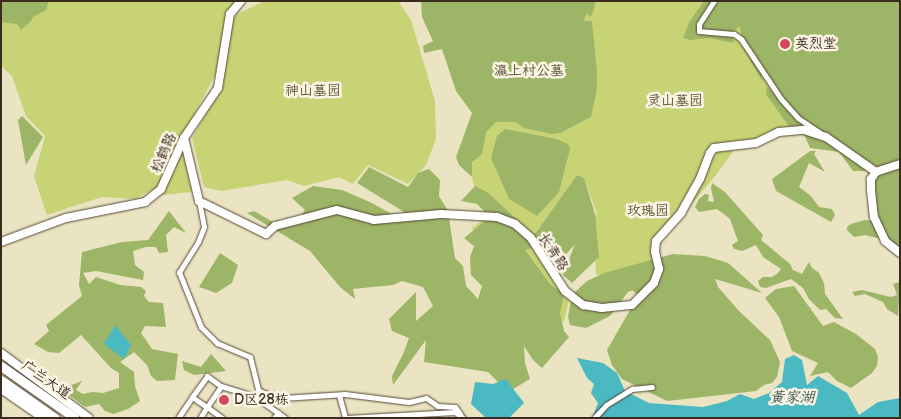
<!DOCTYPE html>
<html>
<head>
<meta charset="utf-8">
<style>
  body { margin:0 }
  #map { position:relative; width:901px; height:419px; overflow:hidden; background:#ebe4c3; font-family:"Balsamiq Sans","LXGW WenKai TC",sans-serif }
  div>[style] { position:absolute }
  .green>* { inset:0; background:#c7d375 }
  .forest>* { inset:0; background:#9db566 }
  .water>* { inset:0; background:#4ab9c2 }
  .roads { filter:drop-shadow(0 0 1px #554637) drop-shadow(0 0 1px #554637) }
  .street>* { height:5px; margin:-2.5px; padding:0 2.5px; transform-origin:2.5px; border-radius:2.5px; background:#fff }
  .secondary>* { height:8px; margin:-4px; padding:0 4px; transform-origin:4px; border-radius:4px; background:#fff }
  .primary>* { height:9px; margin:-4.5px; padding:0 4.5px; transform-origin:4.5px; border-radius:4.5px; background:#fff }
  .dots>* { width:14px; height:14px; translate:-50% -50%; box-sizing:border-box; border:2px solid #fcf5e5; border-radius:50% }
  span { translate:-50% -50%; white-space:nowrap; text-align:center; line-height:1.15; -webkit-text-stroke:5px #fcf5e5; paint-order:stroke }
  .poi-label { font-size:14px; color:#3b2a1e }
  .left { translate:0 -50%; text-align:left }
  .park-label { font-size:14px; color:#5e5434 }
  .street-label { font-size:14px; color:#3b2a1e }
  .water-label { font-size:15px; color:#405c57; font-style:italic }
  .frame { position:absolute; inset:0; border:2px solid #3b2a1e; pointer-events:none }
</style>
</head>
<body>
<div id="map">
  <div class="green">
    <div style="clip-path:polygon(1px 1px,238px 1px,230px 9px,215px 75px,169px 162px,181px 143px,192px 192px,150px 196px,153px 189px,135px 199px,102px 197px,47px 215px,34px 176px,45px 136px,26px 116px,12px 76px,1px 66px)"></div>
    <div style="clip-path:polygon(265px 1px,398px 1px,411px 20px,435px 101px,436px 139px,426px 165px,408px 184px,368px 165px,353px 184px,339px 177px,304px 186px,287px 180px,221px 191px,204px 187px,192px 138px,223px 83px,229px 25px,237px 14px)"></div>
    <div style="clip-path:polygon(434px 1px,600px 1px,600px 3px,600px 1px,717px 1px,736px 18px,813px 136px,780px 133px,736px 147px,716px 175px,651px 252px,658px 267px,640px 295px,596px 274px,594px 216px,597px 214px,584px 178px,577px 175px,535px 233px,544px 254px,570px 297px,564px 322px,555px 320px,483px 255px,472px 228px,491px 214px,480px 204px,473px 183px,470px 161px,473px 110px)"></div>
  </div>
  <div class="forest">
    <div style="clip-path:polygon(1px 1px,49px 1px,46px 10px,33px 17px,31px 21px,21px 30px,17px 24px,1px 22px)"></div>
    <div style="clip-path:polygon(421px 1px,596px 1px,592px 15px,590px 17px,587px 13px,583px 21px,592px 21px,597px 72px,597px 89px,591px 117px,560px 133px,552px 134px,524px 128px,516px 122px,496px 122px,486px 132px,482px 154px,472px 162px,472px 177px,459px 165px,456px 157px,472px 113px,456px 91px,442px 49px,424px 53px,423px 46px,433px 41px,422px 17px)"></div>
    <div style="clip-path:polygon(704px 1px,900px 1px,900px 247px,889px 240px,879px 227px,871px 177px,867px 171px,853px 171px,839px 152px,810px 148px,800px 125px,790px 128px,766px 94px,767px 86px,799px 123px,796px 116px,768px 85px,773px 81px,766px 74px,761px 75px,763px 82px,744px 50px,740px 26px,732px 32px,734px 43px,709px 38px,690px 40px,683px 38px,690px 21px)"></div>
    <div style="clip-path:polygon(22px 116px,43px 137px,26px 165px,18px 120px)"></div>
    <div style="clip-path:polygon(505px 129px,556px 139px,568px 144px,570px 149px,559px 192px,537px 216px,509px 199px,491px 158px,497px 136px)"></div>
    <div style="clip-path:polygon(810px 151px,816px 151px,814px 154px,825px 172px,809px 163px,799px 187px,811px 196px,819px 207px,832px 209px,835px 215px,831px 222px,776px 191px,772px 179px)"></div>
    <div style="clip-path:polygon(369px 167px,408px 187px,418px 173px,429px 169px,440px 180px,439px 196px,448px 211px,455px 258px,463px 266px,466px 286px,478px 299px,482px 286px,471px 275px,470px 257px,474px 246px,464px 238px,490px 217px,477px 204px,461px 201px,475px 186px,487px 192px,534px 235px,577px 175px,584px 178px,595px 214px,599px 257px,572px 283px,563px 275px,575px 244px,561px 260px,550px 259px,543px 244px,525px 250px,550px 284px,564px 295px,560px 313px,564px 331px,569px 337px,542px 368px,533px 360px,524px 346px,525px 363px,530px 379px,508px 392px,488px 372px,424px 362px,426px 340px,393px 385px,392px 376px,404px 352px,409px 338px,392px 331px,389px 319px,416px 292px,416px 321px,433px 306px,423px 287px,402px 281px,393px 285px,353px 289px,355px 299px,340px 287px,310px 251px,247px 213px,254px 211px,278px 225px,297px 221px,305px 210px,292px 198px,313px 186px,342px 190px,372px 203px,406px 222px,409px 215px,357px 183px)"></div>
    <div style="clip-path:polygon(712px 183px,725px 192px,763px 235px,761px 240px,790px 264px,793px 270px,802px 274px,809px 262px,812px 268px,819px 273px,824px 283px,825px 294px,843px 319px,835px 318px,826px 309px,820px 310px,809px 299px,803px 288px,791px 279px,766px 288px,760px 287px,758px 281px,763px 277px,772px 277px,778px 273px,781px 269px,763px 257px,756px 245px,742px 251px,734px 249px,732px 245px,738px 241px,730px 219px,725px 215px,717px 209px,699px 212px,695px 207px,699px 199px,705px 194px,709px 195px,708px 201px,714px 202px,711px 188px)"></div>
    <div style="clip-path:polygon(169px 211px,186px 233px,174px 227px,166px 235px,168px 252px,159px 253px,156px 247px,146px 247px,133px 251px,135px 265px,144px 272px,143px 280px,96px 271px,83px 273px,89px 284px,96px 277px,120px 285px,141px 287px,146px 291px,144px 296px,149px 302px,163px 303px,166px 327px,145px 326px,141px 333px,152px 349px,178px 354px,175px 380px,157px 381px,151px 376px,147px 365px,134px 352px,120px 362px,134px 372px,135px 386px,140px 401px,128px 409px,113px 414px,105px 411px,99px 404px,85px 407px,61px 389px,82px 381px,76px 390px,83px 394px,92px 392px,103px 393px,119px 388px,119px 373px,111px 368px,81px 335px,59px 353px,48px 352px,34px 344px,49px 331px,46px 325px,82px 296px,79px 285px,82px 252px,122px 242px,148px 240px)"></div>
    <div style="clip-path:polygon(865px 220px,872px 221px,881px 239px,865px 235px,854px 237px,847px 230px,847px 227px,851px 224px)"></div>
    <div style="clip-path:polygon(220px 253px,238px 265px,232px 283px,216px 293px,199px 287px)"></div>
    <div style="clip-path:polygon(673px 254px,705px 256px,728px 263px,762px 293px,715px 279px,718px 287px,739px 311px,770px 340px,780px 362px,777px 377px,772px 383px,764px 385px,756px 391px,667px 401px,622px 379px,612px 365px,607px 350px,638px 296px,633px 290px,628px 292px,610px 316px,586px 328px,570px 325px,568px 317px,571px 299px,576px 291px,587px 281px,604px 273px)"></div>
    <div style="clip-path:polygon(900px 282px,898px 316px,887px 309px,883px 302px,865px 294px,855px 296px,852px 292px,862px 290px,891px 297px,897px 295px,893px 284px)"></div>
    <div style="clip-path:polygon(794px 286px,823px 326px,834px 322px,856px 334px,875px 349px,878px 357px,877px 366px,872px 373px,851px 388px,837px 381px,828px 372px,810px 376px,818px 363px,792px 351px,779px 317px,765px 298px,776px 289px)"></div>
    <div style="clip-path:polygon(211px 354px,226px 371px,194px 375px,184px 370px,182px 361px,201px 367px)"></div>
  </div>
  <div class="water">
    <div style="clip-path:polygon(115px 325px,131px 345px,124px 359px,104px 344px)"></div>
    <div style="clip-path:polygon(794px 355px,802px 360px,807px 385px,818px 376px,847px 393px,859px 415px,878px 402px,900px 398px,900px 418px,592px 418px,598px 403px,591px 393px,594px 384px,587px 378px,577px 358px,603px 363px,617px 373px,625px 391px,649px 403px,703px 407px,727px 401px,740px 394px,754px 399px,769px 393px,782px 382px,785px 359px)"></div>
    <div style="clip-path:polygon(506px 379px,524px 403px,509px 418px,486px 418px,471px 404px,475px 382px,493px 384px)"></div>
  </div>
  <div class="roads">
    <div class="street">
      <div style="left:714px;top:1px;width:27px;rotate:123deg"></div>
      <div style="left:699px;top:24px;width:7px;rotate:90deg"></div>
      <div style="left:699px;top:31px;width:35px;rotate:5deg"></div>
      <div style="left:734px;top:34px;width:9px;rotate:36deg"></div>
      <div style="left:741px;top:39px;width:72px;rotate:56.3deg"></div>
      <div style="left:781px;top:99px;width:25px;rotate:48deg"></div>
      <div style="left:798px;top:118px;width:27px;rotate:34deg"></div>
      <div style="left:199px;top:201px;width:26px;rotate:79deg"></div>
      <div style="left:204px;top:227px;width:16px;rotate:112deg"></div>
      <div style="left:198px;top:242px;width:36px;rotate:122deg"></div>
      <div style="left:179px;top:272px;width:59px;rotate:68.2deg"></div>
      <div style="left:201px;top:327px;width:23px;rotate:45deg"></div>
      <div style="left:217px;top:343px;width:36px;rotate:23deg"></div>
      <div style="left:250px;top:357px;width:34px;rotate:76deg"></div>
      <div style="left:258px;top:390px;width:7px;rotate:27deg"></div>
      <div style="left:264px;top:393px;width:9px;rotate:111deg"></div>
      <div style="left:261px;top:401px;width:21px;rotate:35deg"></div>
      <div style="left:278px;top:413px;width:6px;rotate:129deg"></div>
      <div style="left:264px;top:393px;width:19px;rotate:16deg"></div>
      <div style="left:282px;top:398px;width:63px;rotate:-3.6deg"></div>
      <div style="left:345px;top:394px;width:64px;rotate:7.1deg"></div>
      <div style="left:409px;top:402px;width:17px;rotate:-13deg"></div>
      <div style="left:426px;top:398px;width:14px;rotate:34deg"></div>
      <div style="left:438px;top:406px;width:17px;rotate:3deg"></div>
      <div style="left:455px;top:407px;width:9px;rotate:54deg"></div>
      <div style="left:339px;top:395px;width:24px;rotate:75deg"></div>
      <div style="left:192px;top:397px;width:26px;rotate:-54deg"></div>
      <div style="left:207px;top:376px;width:17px;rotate:36deg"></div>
      <div style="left:278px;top:413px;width:9px;rotate:36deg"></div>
      <div style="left:178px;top:418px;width:25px;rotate:-56deg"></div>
      <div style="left:192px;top:397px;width:18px;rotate:34deg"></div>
      <div style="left:207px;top:407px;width:25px;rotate:-56deg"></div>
      <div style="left:221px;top:386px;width:30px;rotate:17deg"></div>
      <div style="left:250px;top:395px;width:13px;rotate:29deg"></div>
      <div style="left:200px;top:418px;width:13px;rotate:-58deg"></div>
      <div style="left:207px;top:407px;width:19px;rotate:36deg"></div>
      <div style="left:346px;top:418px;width:109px;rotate:-3.2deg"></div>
      <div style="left:455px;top:412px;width:10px;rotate:37deg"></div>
      <div style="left:594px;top:418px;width:18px;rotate:-47deg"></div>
      <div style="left:606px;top:405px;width:31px;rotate:-32deg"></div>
      <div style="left:632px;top:389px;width:20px;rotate:-6deg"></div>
    </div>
    <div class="secondary">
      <div style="left:184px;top:138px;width:65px;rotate:76.6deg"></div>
      <div style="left:199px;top:201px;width:75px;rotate:26.2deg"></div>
      <div style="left:266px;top:234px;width:12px;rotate:-42deg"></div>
      <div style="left:275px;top:226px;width:64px;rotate:-14.5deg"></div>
      <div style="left:337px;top:210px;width:38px;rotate:15deg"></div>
      <div style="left:374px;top:220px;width:67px;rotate:-5.1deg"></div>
      <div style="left:441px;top:214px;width:56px;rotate:3.1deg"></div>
      <div style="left:497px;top:217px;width:19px;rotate:21deg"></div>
      <div style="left:515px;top:224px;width:21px;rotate:41deg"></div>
      <div style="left:531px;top:238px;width:63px;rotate:57.3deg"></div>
      <div style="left:565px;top:291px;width:23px;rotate:38deg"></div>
      <div style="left:583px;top:305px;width:19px;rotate:9deg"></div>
      <div style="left:602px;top:308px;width:30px;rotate:-6deg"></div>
      <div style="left:632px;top:305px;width:31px;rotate:-45deg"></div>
      <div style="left:654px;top:283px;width:15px;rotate:-70deg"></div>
      <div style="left:659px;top:269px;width:18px;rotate:-103deg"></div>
      <div style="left:655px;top:251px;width:10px;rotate:-84deg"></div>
      <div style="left:656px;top:241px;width:38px;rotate:-48deg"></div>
      <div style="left:681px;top:213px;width:39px;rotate:-61deg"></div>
      <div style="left:700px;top:179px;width:28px;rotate:-69deg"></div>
      <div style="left:710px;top:153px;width:6px;rotate:-51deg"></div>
      <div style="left:714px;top:148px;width:42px;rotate:-6.8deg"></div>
      <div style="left:756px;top:143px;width:25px;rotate:-26deg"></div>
      <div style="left:779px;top:132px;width:25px;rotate:-5deg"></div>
      <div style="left:804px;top:130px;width:23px;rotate:18deg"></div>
      <div style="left:826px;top:137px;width:61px;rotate:35deg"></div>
      <div style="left:900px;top:164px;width:25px;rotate:162deg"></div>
      <div style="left:876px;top:172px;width:9px;rotate:126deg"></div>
      <div style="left:871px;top:179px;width:11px;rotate:90deg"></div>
      <div style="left:871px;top:190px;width:27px;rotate:84deg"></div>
      <div style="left:874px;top:217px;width:26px;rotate:65deg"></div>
      <div style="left:885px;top:241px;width:19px;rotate:39deg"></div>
      <div style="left:1px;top:242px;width:69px;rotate:-20.3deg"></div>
      <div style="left:66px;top:218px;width:81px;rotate:-11.4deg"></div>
      <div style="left:145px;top:202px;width:21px;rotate:-39deg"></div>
      <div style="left:161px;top:189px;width:56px;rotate:-65.7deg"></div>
      <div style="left:184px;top:138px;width:60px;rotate:-55.8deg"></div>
      <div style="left:218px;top:88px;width:75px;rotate:-80.8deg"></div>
      <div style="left:230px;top:14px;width:17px;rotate:-50deg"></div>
      <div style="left:1px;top:353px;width:109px;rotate:36.5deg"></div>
      <div style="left:1px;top:389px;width:51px;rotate:34.6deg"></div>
    </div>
    <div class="primary">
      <div style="left:1px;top:366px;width:90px;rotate:35.1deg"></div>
      <div style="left:1px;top:380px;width:66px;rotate:35.1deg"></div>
    </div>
  </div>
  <div class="dots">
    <div style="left:785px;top:44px;background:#d1495b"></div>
    <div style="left:224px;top:400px;background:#d1495b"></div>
  </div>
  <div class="poi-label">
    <span class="left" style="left:795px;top:44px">英烈堂</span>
    <span class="left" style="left:234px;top:400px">D区28栋</span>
  </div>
  <div class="park-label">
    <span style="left:529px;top:71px">瀛上村公墓</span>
    <span style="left:313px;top:91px">神山墓园</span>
    <span style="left:675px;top:101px">灵山墓园</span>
    <span style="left:648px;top:211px">玫瑰园</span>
  </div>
  <div class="street-label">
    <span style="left:164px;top:153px;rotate:-66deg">松鹤路</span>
    <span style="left:553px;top:252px;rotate:57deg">长青路</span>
    <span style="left:46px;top:380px;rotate:35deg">广兰大道</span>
  </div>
  <div class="water-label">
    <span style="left:792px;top:398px">黄家湖</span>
  </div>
  <div class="frame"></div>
</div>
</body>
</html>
